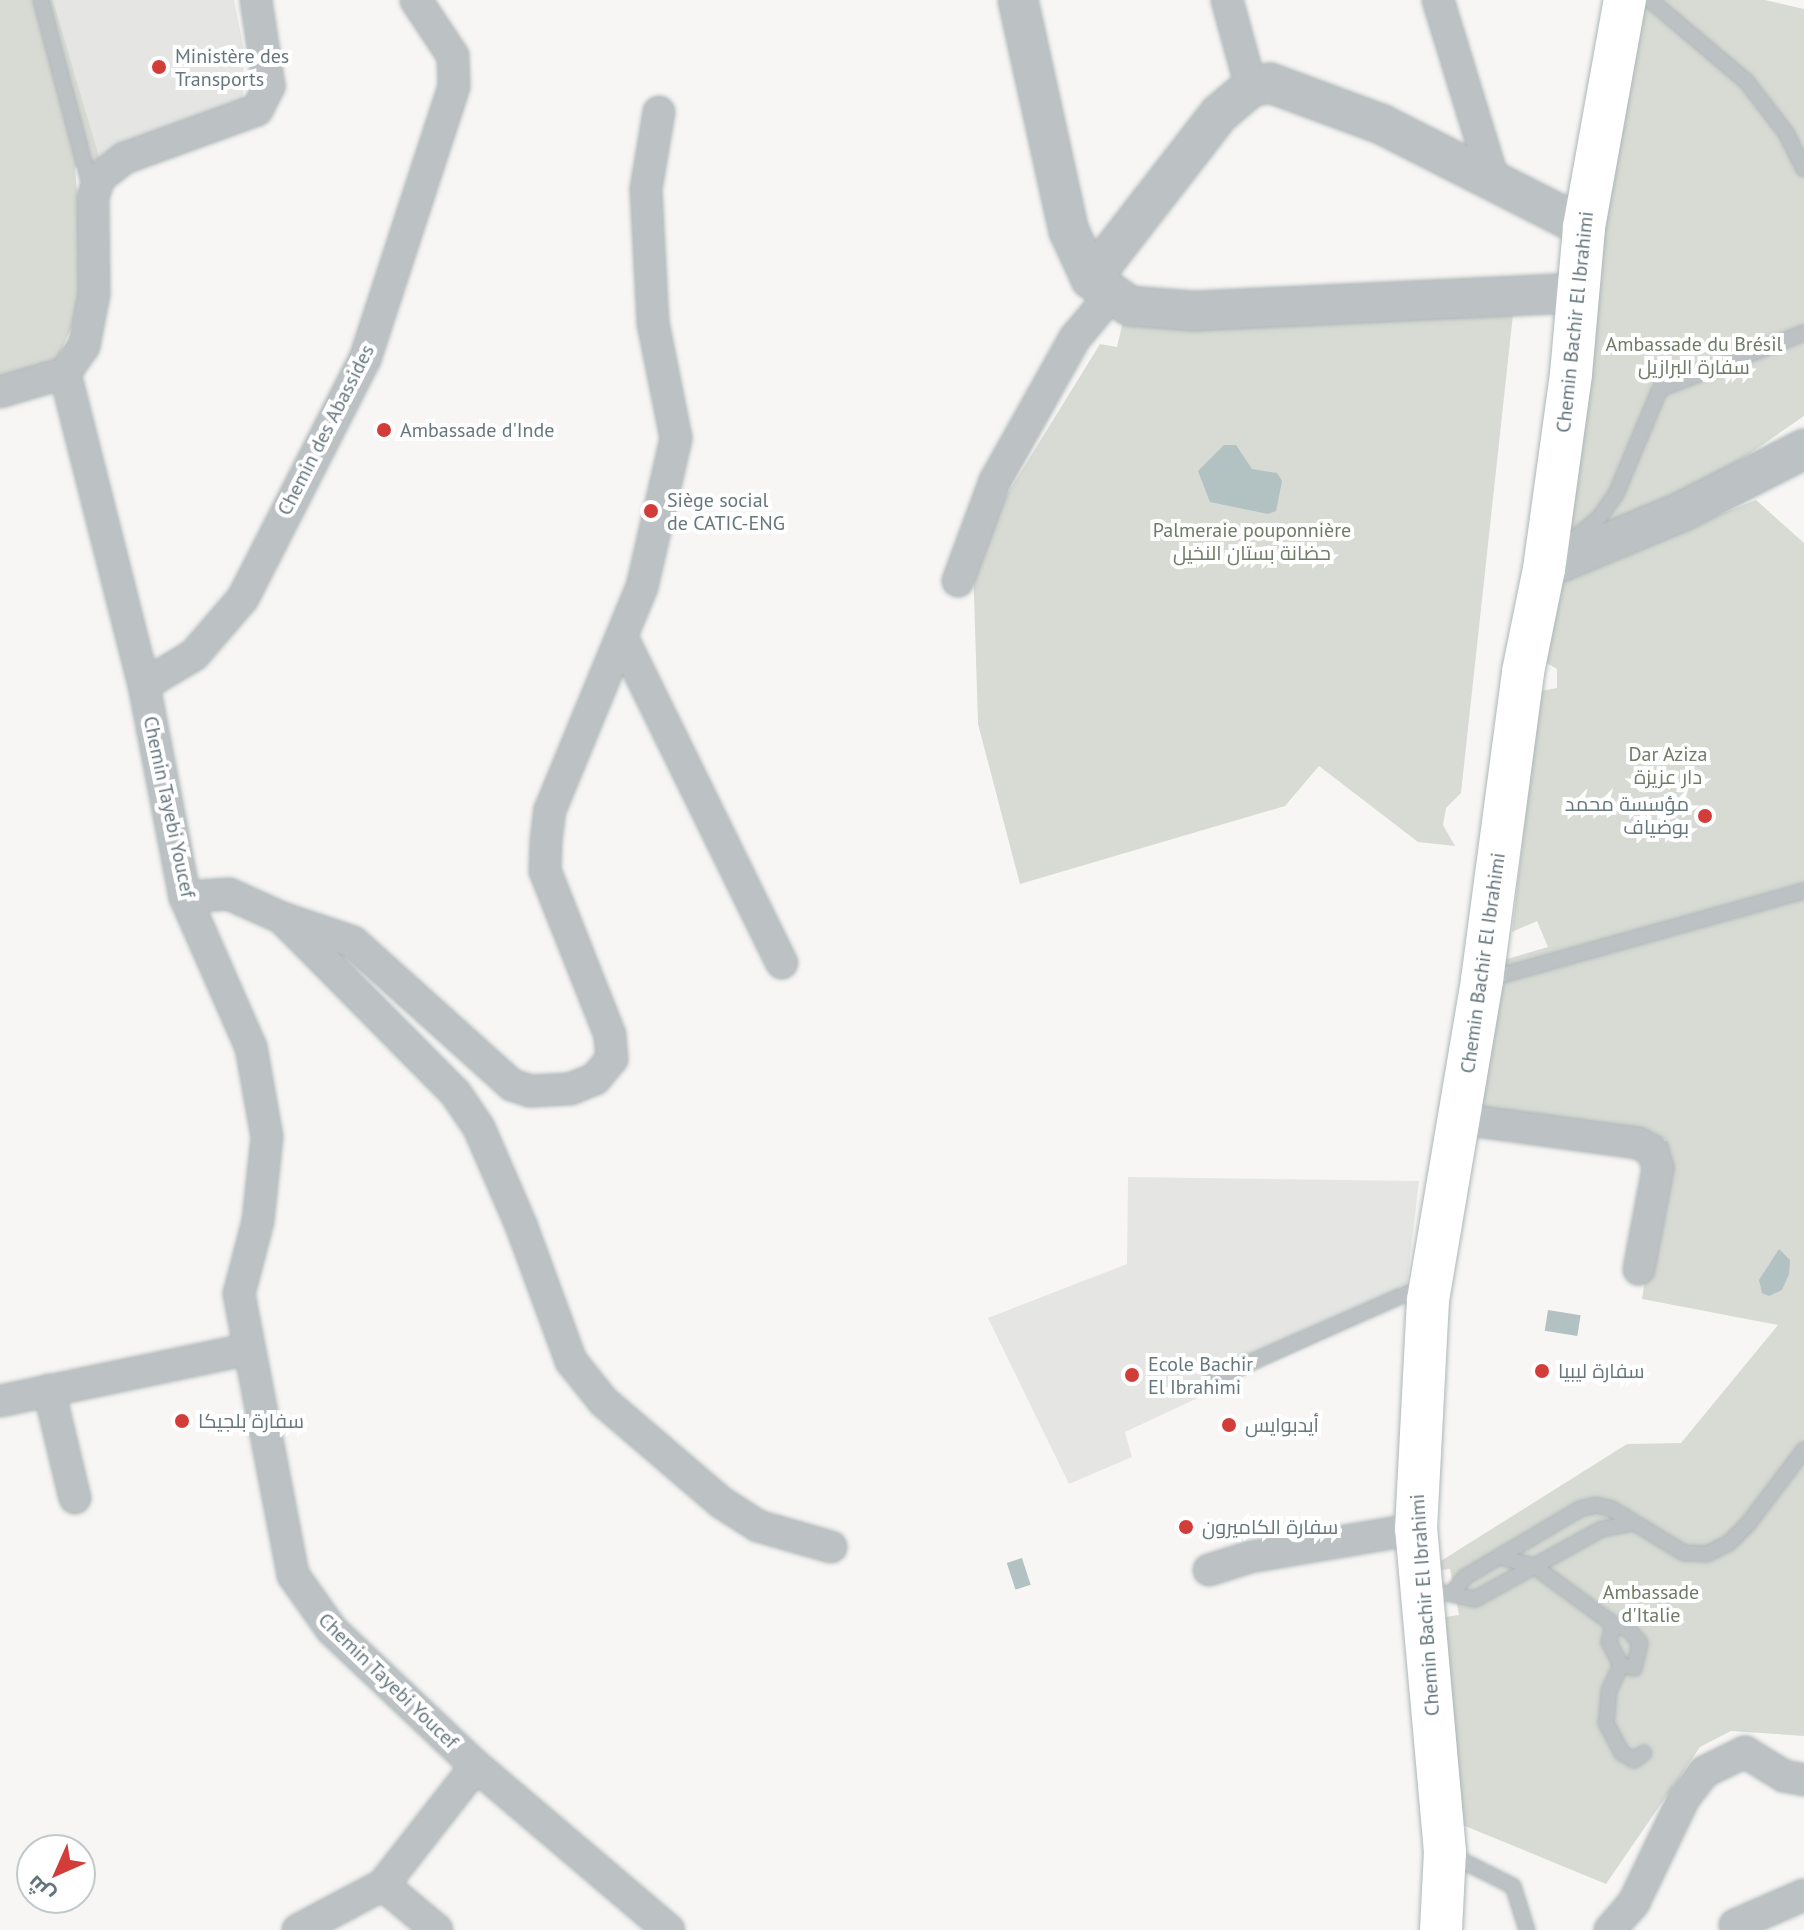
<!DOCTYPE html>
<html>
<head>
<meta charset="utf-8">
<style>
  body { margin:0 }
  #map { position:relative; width:1804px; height:1930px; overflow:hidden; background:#f7f6f4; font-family:"PT Sans",Cairo,sans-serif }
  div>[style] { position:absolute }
  .built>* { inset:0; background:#e5e6e4 }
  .green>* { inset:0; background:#d8dbd4 }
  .water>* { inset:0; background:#b2c1c2; transform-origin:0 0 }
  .roads { filter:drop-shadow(0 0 2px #aeb6b8) drop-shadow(0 0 2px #aeb6b8) }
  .service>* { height:14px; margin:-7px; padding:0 7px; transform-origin:7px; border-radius:7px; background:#bcc1c3 }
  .minor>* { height:30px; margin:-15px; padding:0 15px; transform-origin:15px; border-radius:15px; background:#bcc1c3 }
  .tertiary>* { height:38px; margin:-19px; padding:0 19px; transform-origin:19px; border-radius:19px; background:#bcc1c3 }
  .secondary>* { height:42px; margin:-21px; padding:0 21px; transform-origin:21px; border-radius:21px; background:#fff }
  .dots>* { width:22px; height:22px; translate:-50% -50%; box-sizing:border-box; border:4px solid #fff; border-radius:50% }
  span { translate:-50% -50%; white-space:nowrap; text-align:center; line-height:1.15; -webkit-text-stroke:8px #fff; paint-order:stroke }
  .poi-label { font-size:20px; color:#65777c }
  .left { translate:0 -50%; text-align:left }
  .right { translate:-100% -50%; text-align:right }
  .street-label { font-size:20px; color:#65777c }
  .park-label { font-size:20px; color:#6f7a67 }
  .north { position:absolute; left:16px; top:1834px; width:80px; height:80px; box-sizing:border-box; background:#fff; border:2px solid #c1c9cb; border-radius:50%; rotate:225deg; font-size:22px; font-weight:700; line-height:32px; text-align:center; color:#65777c }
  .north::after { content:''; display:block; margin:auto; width:28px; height:36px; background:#d23d39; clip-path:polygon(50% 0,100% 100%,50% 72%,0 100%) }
</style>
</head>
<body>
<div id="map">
  <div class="built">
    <div style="clip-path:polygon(53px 0,234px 0,244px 50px,243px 105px,100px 159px)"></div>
    <div style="clip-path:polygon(1128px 1177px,1419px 1181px,1407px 1282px,1398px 1288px,1401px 1303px,1125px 1432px,1132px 1457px,1069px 1484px,988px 1318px,1127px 1264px)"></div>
  </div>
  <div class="green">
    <div style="clip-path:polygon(0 0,53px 0,100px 159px,75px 168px,83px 261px,77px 314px,57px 360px,0 387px)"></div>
    <div style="clip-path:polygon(1642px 0,1765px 0,1804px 9px,1804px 416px,1716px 477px,1583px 545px,1562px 527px,1595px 260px)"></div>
    <div style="clip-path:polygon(1515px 296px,1461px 793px,1446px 808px,1443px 825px,1455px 846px,1418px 842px,1319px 766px,1285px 806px,1020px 884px,978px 724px,973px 563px,1003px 501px,1100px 344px,1117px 347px,1124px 317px)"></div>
    <div style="clip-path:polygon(1756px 500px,1804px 543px,1804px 1736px,1731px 1731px,1700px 1747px,1606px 1884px,1460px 1824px,1445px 1617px,1459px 1615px,1450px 1569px,1436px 1571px,1436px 1564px,1627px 1444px,1681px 1443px,1778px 1325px,1642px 1299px,1666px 1139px,1472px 1109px,1500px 961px,1548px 947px,1537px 921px,1512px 932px,1540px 691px,1557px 688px,1557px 669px,1543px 661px,1552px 582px)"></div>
  </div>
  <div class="water">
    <div style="clip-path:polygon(1224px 445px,1236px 445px,1252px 469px,1277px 473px,1282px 481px,1276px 511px,1268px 514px,1210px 502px,1198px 471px)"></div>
    <div style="clip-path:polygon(1779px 1249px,1790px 1260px,1789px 1274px,1782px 1290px,1769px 1296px,1762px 1293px,1759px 1280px)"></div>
    <div style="left:1548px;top:1310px;width:33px;height:21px;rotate:9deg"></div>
    <div style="left:1022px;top:1558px;width:28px;height:16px;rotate:72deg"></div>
  </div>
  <div class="roads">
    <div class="service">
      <div style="left:41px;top:0;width:196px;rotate:75.2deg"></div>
      <div style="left:1650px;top:0;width:126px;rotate:40.2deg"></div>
      <div style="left:1746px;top:81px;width:66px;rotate:52.4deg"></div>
      <div style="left:1786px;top:133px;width:40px;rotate:63.4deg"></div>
      <div style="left:1563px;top:548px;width:47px;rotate:-39.8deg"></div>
      <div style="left:1599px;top:518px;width:29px;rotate:-55deg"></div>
      <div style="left:1616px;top:494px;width:114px;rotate:-67.3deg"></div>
      <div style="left:1660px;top:389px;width:155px;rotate:-21.3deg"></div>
      <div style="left:1485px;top:980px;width:331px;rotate:-15.6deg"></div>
      <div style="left:1212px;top:1379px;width:232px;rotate:-23.7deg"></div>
      <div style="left:1500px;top:1557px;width:35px;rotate:15deg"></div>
      <div style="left:1534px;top:1566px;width:98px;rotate:36.3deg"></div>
      <div style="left:1446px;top:1593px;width:30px;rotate:12deg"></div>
      <div style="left:1475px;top:1599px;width:145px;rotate:-28.9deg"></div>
      <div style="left:1602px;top:1529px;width:31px;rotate:-11deg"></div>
      <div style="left:1452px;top:1593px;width:21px;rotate:-51deg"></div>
      <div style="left:1465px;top:1577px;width:134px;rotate:-30.6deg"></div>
      <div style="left:1580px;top:1509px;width:16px;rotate:-14deg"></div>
      <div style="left:1596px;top:1505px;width:16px;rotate:14deg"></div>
      <div style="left:1612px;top:1509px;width:84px;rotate:31.4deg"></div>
      <div style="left:1684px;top:1553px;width:23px;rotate:2deg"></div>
      <div style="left:1707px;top:1554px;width:25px;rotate:-27deg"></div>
      <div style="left:1729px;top:1543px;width:27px;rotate:-45deg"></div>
      <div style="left:1748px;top:1524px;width:93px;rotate:-52.9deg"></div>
      <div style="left:1613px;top:1624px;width:16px;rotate:18deg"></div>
      <div style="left:1628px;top:1629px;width:18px;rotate:49deg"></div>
      <div style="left:1640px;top:1643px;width:26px;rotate:103deg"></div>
      <div style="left:1634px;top:1668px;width:13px;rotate:-167deg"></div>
      <div style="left:1621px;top:1665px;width:26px;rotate:-118deg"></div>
      <div style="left:1609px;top:1642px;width:18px;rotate:-77deg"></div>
      <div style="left:1621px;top:1665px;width:29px;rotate:115deg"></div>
      <div style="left:1609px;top:1691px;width:32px;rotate:95deg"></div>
      <div style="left:1606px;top:1723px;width:34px;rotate:62deg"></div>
      <div style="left:1622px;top:1753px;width:14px;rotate:30deg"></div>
      <div style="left:1634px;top:1760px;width:12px;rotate:-35deg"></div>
      <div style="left:1451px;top:1855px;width:69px;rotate:26.6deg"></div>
      <div style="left:1513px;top:1886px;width:46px;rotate:72.3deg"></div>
    </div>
    <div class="minor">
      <div style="left:1227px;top:0;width:90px;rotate:74.6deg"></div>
      <div style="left:1438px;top:0;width:190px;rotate:72.9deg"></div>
      <div style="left:65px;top:373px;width:322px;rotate:75.8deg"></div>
      <div style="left:144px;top:685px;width:216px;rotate:79.1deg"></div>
      <div style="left:185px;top:897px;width:164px;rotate:66.3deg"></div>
      <div style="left:251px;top:1047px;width:91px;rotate:79.9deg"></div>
      <div style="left:267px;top:1137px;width:84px;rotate:96.1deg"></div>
      <div style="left:258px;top:1221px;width:75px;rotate:104.6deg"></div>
      <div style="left:239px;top:1294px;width:286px;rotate:79.1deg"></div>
      <div style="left:293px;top:1575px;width:67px;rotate:54.7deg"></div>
      <div style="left:332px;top:1630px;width:198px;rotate:43.4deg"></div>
      <div style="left:476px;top:1766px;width:253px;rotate:40.4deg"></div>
      <div style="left:65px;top:373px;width:33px;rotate:-55deg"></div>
      <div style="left:84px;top:346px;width:53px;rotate:-79.1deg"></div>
      <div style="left:94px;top:294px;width:97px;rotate:-90.6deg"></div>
      <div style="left:93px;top:197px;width:20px;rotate:-72deg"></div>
      <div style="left:99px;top:178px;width:33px;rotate:-38deg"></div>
      <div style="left:125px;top:158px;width:140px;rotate:-20deg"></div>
      <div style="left:257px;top:110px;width:27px;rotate:-63deg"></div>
      <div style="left:269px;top:86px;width:87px;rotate:-98.6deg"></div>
      <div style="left:0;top:392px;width:68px;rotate:-16.3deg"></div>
      <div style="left:958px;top:581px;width:107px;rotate:-69.7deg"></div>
      <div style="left:995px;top:481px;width:164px;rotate:-60.8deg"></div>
      <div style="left:1075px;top:338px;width:57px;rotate:-49.9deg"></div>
      <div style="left:622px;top:637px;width:363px;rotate:63.9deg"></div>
      <div style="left:144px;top:685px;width:58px;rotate:-31deg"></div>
      <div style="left:194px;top:655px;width:75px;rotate:-49.3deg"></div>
      <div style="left:243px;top:598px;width:268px;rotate:-63deg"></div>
      <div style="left:365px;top:359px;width:287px;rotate:-71.9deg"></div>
      <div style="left:454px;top:86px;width:30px;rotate:-92deg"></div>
      <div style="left:453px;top:56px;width:67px;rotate:-123.5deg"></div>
      <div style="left:185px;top:897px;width:44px;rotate:-3.9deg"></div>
      <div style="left:229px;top:894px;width:58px;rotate:24.4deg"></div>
      <div style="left:282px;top:918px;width:247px;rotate:45.3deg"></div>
      <div style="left:456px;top:1094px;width:41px;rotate:55.9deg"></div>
      <div style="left:479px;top:1128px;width:106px;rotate:66.6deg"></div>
      <div style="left:521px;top:1225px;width:145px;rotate:69.8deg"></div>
      <div style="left:571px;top:1361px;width:53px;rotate:51.2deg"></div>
      <div style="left:604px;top:1402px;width:155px;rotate:40.6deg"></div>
      <div style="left:722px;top:1503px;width:43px;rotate:32.6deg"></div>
      <div style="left:758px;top:1526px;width:76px;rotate:16deg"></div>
      <div style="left:282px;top:918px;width:75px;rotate:18.7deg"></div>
      <div style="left:353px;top:942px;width:214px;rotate:42deg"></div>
      <div style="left:512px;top:1085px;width:19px;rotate:18deg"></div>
      <div style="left:530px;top:1091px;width:40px;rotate:-2.9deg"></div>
      <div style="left:570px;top:1089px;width:27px;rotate:-22deg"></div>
      <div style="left:595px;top:1079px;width:26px;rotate:-50deg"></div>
      <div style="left:612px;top:1059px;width:24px;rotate:-95deg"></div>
      <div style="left:610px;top:1035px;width:176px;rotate:-111.6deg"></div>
      <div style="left:545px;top:871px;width:30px;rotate:-88deg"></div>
      <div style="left:546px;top:841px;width:31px;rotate:-83deg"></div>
      <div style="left:550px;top:810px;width:241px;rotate:-67.6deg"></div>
      <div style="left:642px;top:587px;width:153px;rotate:-77.1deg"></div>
      <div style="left:676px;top:438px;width:117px;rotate:-101.3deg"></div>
      <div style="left:653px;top:323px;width:134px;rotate:-93deg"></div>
      <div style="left:646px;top:189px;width:78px;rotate:-80.4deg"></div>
      <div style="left:1460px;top:1119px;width:180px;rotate:7.7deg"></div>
      <div style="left:1638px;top:1143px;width:17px;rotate:28deg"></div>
      <div style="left:1653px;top:1151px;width:18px;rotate:74deg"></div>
      <div style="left:1658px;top:1168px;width:103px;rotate:100.7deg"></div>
      <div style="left:49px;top:1390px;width:111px;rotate:76.5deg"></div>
      <div style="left:0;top:1401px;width:253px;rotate:-11.8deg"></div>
      <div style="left:1209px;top:1570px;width:43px;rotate:-17.6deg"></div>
      <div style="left:1250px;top:1557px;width:168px;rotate:-9.6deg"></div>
      <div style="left:383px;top:1885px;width:70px;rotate:39.8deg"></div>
      <div style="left:1735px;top:1925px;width:75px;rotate:-23.5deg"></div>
      <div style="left:298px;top:1930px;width:96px;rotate:-27.9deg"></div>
      <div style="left:383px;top:1885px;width:151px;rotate:-52deg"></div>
      <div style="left:1610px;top:1930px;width:37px;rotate:-49deg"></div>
      <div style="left:1634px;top:1902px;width:115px;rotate:-64.3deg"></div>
      <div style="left:1684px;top:1798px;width:33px;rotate:-52deg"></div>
      <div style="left:1704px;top:1772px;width:46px;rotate:-26deg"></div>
      <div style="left:1745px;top:1752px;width:46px;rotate:31.6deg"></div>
      <div style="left:1784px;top:1776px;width:20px;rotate:11deg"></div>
    </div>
    <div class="tertiary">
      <div style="left:1018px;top:0;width:237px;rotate:77.6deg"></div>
      <div style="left:1069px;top:231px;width:53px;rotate:65.4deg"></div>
      <div style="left:1091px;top:279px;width:47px;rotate:34.7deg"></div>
      <div style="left:1130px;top:306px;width:64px;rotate:4.5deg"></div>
      <div style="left:1194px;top:311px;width:385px;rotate:-2.7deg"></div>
      <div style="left:1091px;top:279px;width:209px;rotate:-52.2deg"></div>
      <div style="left:1219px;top:114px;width:42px;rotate:-40.2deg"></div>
      <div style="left:1251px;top:87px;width:19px;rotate:-12deg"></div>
      <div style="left:1270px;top:83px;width:118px;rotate:20.3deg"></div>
      <div style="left:1381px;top:124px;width:228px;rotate:26.9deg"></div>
      <div style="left:1544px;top:569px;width:151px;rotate:-22.6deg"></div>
      <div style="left:1683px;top:511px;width:136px;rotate:-27.1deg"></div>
    </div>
    <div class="secondary">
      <div style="left:1441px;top:1930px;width:78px;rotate:-87.1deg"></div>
      <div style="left:1445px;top:1852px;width:324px;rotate:-95.1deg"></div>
      <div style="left:1416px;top:1529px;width:229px;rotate:-87deg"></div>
      <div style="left:1428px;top:1300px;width:325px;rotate:-80.4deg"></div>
      <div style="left:1482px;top:980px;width:311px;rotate:-82.4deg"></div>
      <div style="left:1523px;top:672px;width:105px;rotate:-78.5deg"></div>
      <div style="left:1544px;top:569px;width:197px;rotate:-82.1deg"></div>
      <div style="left:1571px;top:374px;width:148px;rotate:-84.9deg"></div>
      <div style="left:1584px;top:227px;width:231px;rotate:-79.8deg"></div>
    </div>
  </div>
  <div class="dots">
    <div style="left:159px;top:67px;background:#d23d39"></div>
    <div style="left:384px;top:430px;background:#d23d39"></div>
    <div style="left:651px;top:511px;background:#d23d39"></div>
    <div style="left:1705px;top:816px;background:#d23d39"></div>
    <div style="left:1542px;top:1371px;background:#d23d39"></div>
    <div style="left:1132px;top:1375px;background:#d23d39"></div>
    <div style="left:182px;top:1421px;background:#d23d39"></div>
    <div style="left:1229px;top:1425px;background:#d23d39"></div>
    <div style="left:1186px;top:1527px;background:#d23d39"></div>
  </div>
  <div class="poi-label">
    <span class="left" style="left:175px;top:68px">Ministère des<br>Transports</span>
    <span class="left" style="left:400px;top:430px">Ambassade d'Inde</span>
    <span class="left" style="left:667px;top:512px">Siège social<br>de CATIC-ENG</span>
    <span class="right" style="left:1689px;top:816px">مؤسسة محمد<br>بوضياف</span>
    <span class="left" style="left:1148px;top:1376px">Ecole Bachir<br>El Ibrahimi</span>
    <span class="left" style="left:1558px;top:1371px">سفارة ليبيا</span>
    <span class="left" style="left:198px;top:1421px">سفارة بلجيكا</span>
    <span class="left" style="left:1245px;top:1425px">أيدبوايس</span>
    <span class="left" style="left:1202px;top:1527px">سفارة الكاميرون</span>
  </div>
  <div class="street-label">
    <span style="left:1575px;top:322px;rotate:-84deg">Chemin Bachir El Ibrahimi</span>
    <span style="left:326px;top:430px;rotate:-63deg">Chemin des Abassides</span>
    <span style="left:169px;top:807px;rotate:78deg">Chemin Tayebi Youcef</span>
    <span style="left:1483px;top:963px;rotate:-82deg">Chemin Bachir El Ibrahimi</span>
    <span style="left:1425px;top:1605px;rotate:-94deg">Chemin Bachir El Ibrahimi</span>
    <span style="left:388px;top:1681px;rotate:44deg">Chemin Tayebi Youcef</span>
  </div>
  <div class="park-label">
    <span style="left:1694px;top:356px">Ambassade du Brésil<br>سفارة البرازيل</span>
    <span style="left:1252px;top:542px">Palmeraie pouponnière<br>حضانة بستان النخيل</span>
    <span style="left:1668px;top:766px">Dar Aziza<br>دار عزيزة</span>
    <span style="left:1651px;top:1604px">Ambassade<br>d'Italie</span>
  </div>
  <div class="north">ش</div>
</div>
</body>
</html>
